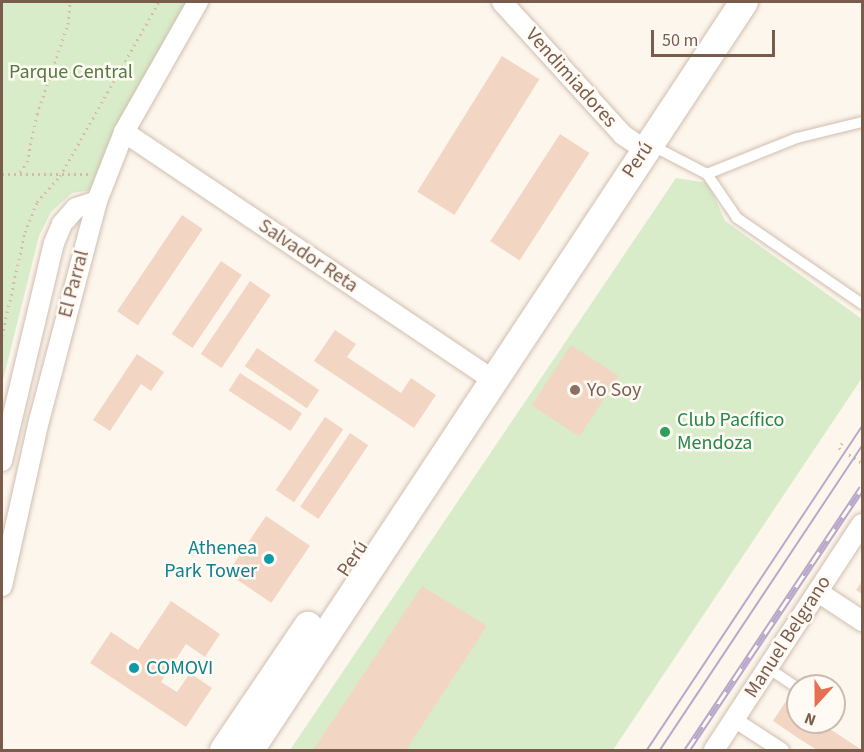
<!DOCTYPE html>
<html>
<head>
<meta charset="utf-8">
<style>
  body { margin:0 }
  #map { position:relative; width:864px; height:752px; overflow:hidden; background:#fdf6ec; font-family:"Source Sans 3",sans-serif }
  div>[style] { position:absolute }
  .green>* { inset:0; background:#d8ecc9 }
  .building>* { inset:0; background:#f3d5c3; transform-origin:0 0 }
  .path>* { height:3px; margin-top:-1.5px; transform-origin:0; background:repeating-linear-gradient(90deg,#d9b8a5 0 1.5px,transparent 0 6px) }
  .roads { filter:drop-shadow(0 0 2px #d1beb0) drop-shadow(0 0 2px #d1beb0) }
  .service>* { height:10px; margin:-5px; padding:0 5px; transform-origin:5px; border-radius:5px; background:#fff }
  .pedestrian>* { height:15px; margin:-7.5px; padding:0 7.5px; transform-origin:7.5px; border-radius:7.5px; background:#fff }
  .minor>* { height:20px; margin:-10px; padding:0 10px; transform-origin:10px; border-radius:10px; background:#fff }
  .secondary>* { height:28px; margin:-14px; padding:0 14px; transform-origin:14px; border-radius:14px; background:#fff }
  .tram>* { height:1.5px; margin:-0.75px; padding:0 0.75px; transform-origin:0.75px; border-radius:0.75px; background:#b9a8c9 }
  .rail>* { height:7px; margin-top:-3.5px; transform-origin:0; background:repeating-linear-gradient(90deg,#fffaf3 0 14px,#b9a8c9 0 28px); box-sizing:border-box; border-block:2px solid #b9a8c9 }
  .dots>* { width:16px; height:16px; translate:-50% -50%; box-sizing:border-box; border:3px solid #fffaf3; border-radius:50% }
  span { translate:-50% -50%; white-space:nowrap; text-align:center; line-height:1.15; -webkit-text-stroke:5px #fffaf3; paint-order:stroke }
  .park-label { font-size:20px; color:#537a41 }
  .street-label { font-size:20px; color:#7a5c4d }
  .education-label { font-size:20px; color:#785e54 }
  .left { translate:0 -50%; text-align:left }
  .leisure-label { font-size:20px; color:#27864d }
  .culture-label { font-size:20px; color:#0d838f }
  .right { translate:-100% -50%; text-align:right }
  .frame { position:absolute; inset:0; border:3px solid #7a5c4d; pointer-events:none }
  .north { position:absolute; left:786px; top:674px; width:60px; height:60px; box-sizing:border-box; background:#fffaf3; border:2px solid #cabbb1; border-radius:50%; rotate:201deg; font-size:16px; font-weight:700; line-height:24px; text-align:center; color:#7a5c4d }
  .north::after { content:''; display:block; margin:auto; width:21px; height:27px; background:#e76f51; clip-path:polygon(50% 0,100% 100%,50% 72%,0 100%) }
  .scale { position:absolute; left:651px; top:30px; width:124px; height:27px; box-sizing:border-box; border:3px solid #7a5c4d; border-top:0; padding-left:8px; font-size:18px; line-height:21px; white-space:nowrap; color:#7a5c4d; -webkit-text-stroke:4px #fffaf3; paint-order:stroke }
</style>
</head>
<body>
<div id="map">
  <div class="green">
    <div style="clip-path:polygon(2px 2px,190px 2px,92px 190px,72px 193px,51px 212px,39px 236px,2px 384px)"></div>
    <div style="clip-path:polygon(676px 178px,708px 183px,725px 221px,862px 319px,862px 378px,613px 750px,290px 750px)"></div>
  </div>
  <div class="building">
    <div style="left:502px;top:56px;width:44px;height:160px;rotate:32deg"></div>
    <div style="left:560px;top:134px;width:35px;height:128px;rotate:33deg"></div>
    <div style="left:182px;top:215px;width:25px;height:116px;rotate:34deg"></div>
    <div style="left:221px;top:261px;width:25px;height:88px;rotate:34deg"></div>
    <div style="left:250px;top:281px;width:25px;height:88px;rotate:34deg"></div>
    <div style="clip-path:polygon(335px 330px,356px 344px,347px 357px,401px 393px,411px 378px,436px 395px,414px 428px,314px 361px)"></div>
    <div style="left:571px;top:345px;width:57px;height:72px;rotate:33deg"></div>
    <div style="left:257px;top:348px;width:75px;height:22px;rotate:34deg"></div>
    <div style="clip-path:polygon(137px 354px,164px 372px,151px 391px,141px 384px,110px 431px,93px 420px)"></div>
    <div style="left:240px;top:373px;width:74px;height:21px;rotate:33deg"></div>
    <div style="left:325px;top:417px;width:22px;height:88px;rotate:34deg"></div>
    <div style="left:350px;top:433px;width:22px;height:89px;rotate:34deg"></div>
    <div style="left:266px;top:516px;width:53px;height:69px;rotate:34deg"></div>
    <div style="clip-path:polygon(862px 581px,862px 594px,856px 590px)"></div>
    <div style="clip-path:polygon(422px 586px,487px 626px,406px 750px,313px 750px)"></div>
    <div style="clip-path:polygon(171px 601px,220px 634px,205px 657px,186px 644px,161px 682px,177px 692px,190px 673px,212px 688px,186px 727px,90px 663px,111px 632px,138px 650px)"></div>
    <div style="clip-path:polygon(786px 701px,798px 708px,798px 722px,819px 722px,862px 750px,817px 750px,798px 738px,773px 721px)"></div>
  </div>
  <div class="path">
    <div style="left:20px;top:172px;width:12px;rotate:-55deg"></div>
    <div style="left:27px;top:162px;width:49px;rotate:-78.2deg"></div>
    <div style="left:37px;top:114px;width:95px;rotate:-71deg"></div>
    <div style="left:68px;top:24px;width:22px;rotate:-85deg"></div>
    <div style="left:2px;top:174px;width:86px"></div>
    <div style="left:2px;top:336px;width:107px;rotate:-77.5deg"></div>
    <div style="left:25px;top:232px;width:32px;rotate:-68deg"></div>
    <div style="left:37px;top:202px;width:35px;rotate:-49deg"></div>
    <div style="left:60px;top:176px;width:200px;rotate:-60.4deg"></div>
    <div style="left:842px;top:443px;width:6px;rotate:121deg"></div>
    <div style="left:839px;top:448px;width:27px;rotate:33deg"></div>
  </div>
  <div class="roads">
    <div class="service">
      <div style="left:651px;top:145px;width:63px;rotate:27.4deg"></div>
      <div style="left:707px;top:174px;width:53px;rotate:55.7deg"></div>
      <div style="left:737px;top:218px;width:152px;rotate:34.5deg"></div>
      <div style="left:707px;top:174px;width:97px;rotate:-21.8deg"></div>
      <div style="left:797px;top:138px;width:67px;rotate:-13.8deg"></div>
      <div style="left:768px;top:668px;width:34px;rotate:34deg"></div>
    </div>
    <div class="pedestrian">
      <div style="left:735px;top:720px;width:55px;rotate:33.1deg"></div>
    </div>
    <div class="minor">
      <div style="left:502px;top:2px;width:180px;rotate:47.7deg"></div>
      <div style="left:623px;top:135px;width:25px;rotate:34deg"></div>
      <div style="left:124px;top:132px;width:443px;rotate:33.9deg"></div>
      <div style="left:2px;top:461px;width:224px;rotate:-76.6deg"></div>
      <div style="left:54px;top:243px;width:21px;rotate:-67deg"></div>
      <div style="left:62px;top:224px;width:21px;rotate:-49deg"></div>
      <div style="left:76px;top:208px;width:22px;rotate:-18deg"></div>
      <div style="left:2px;top:586px;width:169px;rotate:-77.4deg"></div>
      <div style="left:39px;top:421px;width:228px;rotate:-75.2deg"></div>
      <div style="left:97px;top:201px;width:74px;rotate:-68.6deg"></div>
      <div style="left:124px;top:132px;width:150px;rotate:-60.4deg"></div>
      <div style="left:818px;top:592px;width:53px;rotate:33.4deg"></div>
      <div style="left:714px;top:750px;width:270px;rotate:-56.8deg"></div>
    </div>
    <div class="secondary">
      <div style="left:224px;top:750px;width:150px;rotate:-55.9deg"></div>
      <div style="left:250px;top:750px;width:896px;rotate:-56.56deg"></div>
    </div>
  </div>
  <div class="tram">
    <div style="left:647px;top:750px;width:388px;rotate:-56.4deg"></div>
    <div style="left:660px;top:750px;width:365px;rotate:-56.4deg"></div>
  </div>
  <div class="rail">
    <div style="left:687px;top:750px;width:315px;rotate:-56.3deg"></div>
  </div>
  <div class="dots">
    <div style="left:575px;top:390px;background:#8d6e63"></div>
    <div style="left:665px;top:432px;background:#2e9e5b"></div>
    <div style="left:269px;top:559px;background:#0f9aa8"></div>
    <div style="left:134px;top:668px;background:#0f9aa8"></div>
  </div>
  <div class="park-label">
    <span style="left:71px;top:72px">Parque Central</span>
  </div>
  <div class="street-label">
    <span style="left:571px;top:78px;rotate:48deg">Vendimiadores</span>
    <span style="left:638px;top:160px;rotate:-56deg">Perú</span>
    <span style="left:308px;top:256px;rotate:34deg">Salvador Reta</span>
    <span style="left:74px;top:284px;rotate:-75deg">El Parral</span>
    <span style="left:353px;top:559px;rotate:-56deg">Perú</span>
    <span style="left:788px;top:637px;rotate:-57deg">Manuel Belgrano</span>
  </div>
  <div class="education-label">
    <span class="left" style="left:587px;top:390px">Yo Soy</span>
  </div>
  <div class="leisure-label">
    <span class="left" style="left:677px;top:432px">Club Pacífico<br>Mendoza</span>
  </div>
  <div class="culture-label">
    <span class="right" style="left:257px;top:560px">Athenea<br>Park Tower</span>
    <span class="left" style="left:146px;top:668px">COMOVI</span>
  </div>
  <div class="frame"></div>
  <div class="north">N</div>
  <div class="scale">50 m</div>
</div>
</body>
</html>
